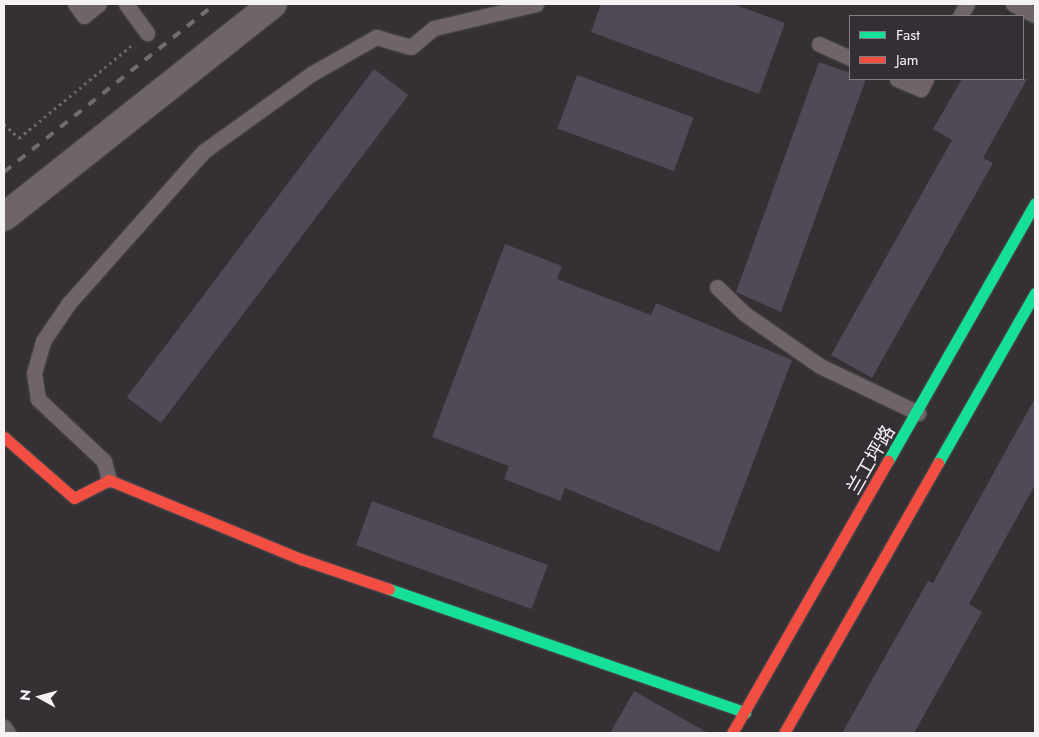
<!DOCTYPE html>
<html>
<head>
<meta charset="utf-8">
<style>
  body { margin:0 }
  #map { position:relative; width:1039px; height:737px; overflow:hidden; background:#343034; font-family:Jost,"Noto Sans SC",sans-serif }
  div>[style] { position:absolute }
  .building>* { inset:0; background:#504a56; transform-origin:0 0 }
  .path>* { height:3px; margin-top:-1.5px; transform-origin:0; background:repeating-linear-gradient(90deg,#70686d 0 2.5px,transparent 0 6.5px) }
  .roads { filter:drop-shadow(0 0 1px #4e4c4e) drop-shadow(0 0 1px #4e4c4e) }
  .lane>* { height:15px; margin:-7.5px; padding:0 7.5px; transform-origin:7.5px; border-radius:7.5px; background:#70646b }
  .street>* { height:28px; margin:-14px; padding:0 14px; transform-origin:14px; border-radius:14px; background:#70646b }
  .fast>* { height:11px; margin:-5.5px; padding:0 5.5px; transform-origin:5.5px; border-radius:5.5px; background:#16e098 }
  .jam>* { height:11px; margin:-5.5px; padding:0 5.5px; transform-origin:5.5px; border-radius:5.5px; background:#f24e42 }
  .rail>* { height:4px; margin-top:-2px; transform-origin:0; background:repeating-linear-gradient(90deg,#736b70 0 9px,transparent 0 18px) }
  span { translate:-50% -50%; white-space:nowrap; text-align:center; line-height:1.15; -webkit-text-stroke:4px #352f35; paint-order:stroke }
  .street-label { font-size:19px; color:#f5f1f5 }
  .frame { position:absolute; inset:0; border:5px solid #f5f1f5; pointer-events:none }
  .legend { position:absolute; left:849px; top:15px; width:175px; height:65px; box-sizing:border-box; background:#352f35; border:1px solid #827d82; margin:0; padding:6px 9px; list-style:none; font-size:15px; color:#f5f1f5 }
  .legend li { display:flex; align-items:center; gap:10px; height:25px }
  .legend b { width:25px; border:1px solid #827d82 }
  .north { position:absolute; left:15px; top:672px; width:50px; height:50px; -webkit-text-stroke:4px #352f35; paint-order:stroke; rotate:277deg; font-size:14px; font-weight:700; line-height:20px; text-align:center; color:#f5f1f5 }
  .north::after { content:''; display:block; margin:auto; width:18px; height:22px; background:#f5f1f5; clip-path:polygon(50% 0,100% 100%,50% 72%,0 100%) }
</style>
</head>
<body>
<div id="map">
  <div class="building">
    <div style="clip-path:polygon(601px 4px,733px 4px,785px 23px,759px 94px,591px 32px)"></div>
    <div style="clip-path:polygon(819px 62px,850px 73px,850px 79px,866px 79px,781px 312px,736px 292px)"></div>
    <div style="left:374px;top:69px;width:43px;height:411px;rotate:37deg"></div>
    <div style="left:577px;top:75px;width:124px;height:57px;rotate:20deg"></div>
    <div style="clip-path:polygon(962px 79px,1027px 79px,983px 158px,993px 163px,872px 378px,831px 355px,952px 140px,933px 129px)"></div>
    <div style="clip-path:polygon(505px 244px,562px 266px,557px 279px,651px 315px,656px 303px,792px 360px,719px 552px,565px 488px,560px 501px,504px 479px,509px 466px,432px 437px)"></div>
    <div style="clip-path:polygon(1035px 398px,1035px 485px,969px 604px,982px 612px,914px 733px,842px 733px,928px 581px,933px 583px)"></div>
    <div style="left:372px;top:501px;width:187px;height:47px;rotate:20deg"></div>
    <div style="clip-path:polygon(634px 691px,708px 733px,610px 733px)"></div>
  </div>
  <div class="path">
    <div style="left:4px;top:124px;width:21px;rotate:43deg"></div>
    <div style="left:19px;top:138px;width:145px;rotate:-39.4deg"></div>
  </div>
  <div class="roads">
    <div class="lane">
      <div style="left:75px;top:4px;width:15px;rotate:53deg"></div>
      <div style="left:84px;top:16px;width:19px;rotate:-39deg"></div>
      <div style="left:126px;top:4px;width:36px;rotate:54deg"></div>
      <div style="left:1013px;top:4px;width:25px;rotate:27deg"></div>
      <div style="left:960px;top:16px;width:14px;rotate:-60deg"></div>
      <div style="left:819px;top:44px;width:34px;rotate:24deg"></div>
      <div style="left:897px;top:79px;width:26px;rotate:23deg"></div>
      <div style="left:921px;top:89px;width:11px;rotate:-63deg"></div>
      <div style="left:717px;top:287px;width:39px;rotate:44deg"></div>
      <div style="left:745px;top:314px;width:91px;rotate:34.7deg"></div>
      <div style="left:820px;top:366px;width:109px;rotate:25.6deg"></div>
      <div style="left:109px;top:480px;width:20px;rotate:-105deg"></div>
      <div style="left:104px;top:461px;width:91px;rotate:-136.8deg"></div>
      <div style="left:38px;top:399px;width:26px;rotate:-99deg"></div>
      <div style="left:34px;top:373px;width:33px;rotate:-74deg"></div>
      <div style="left:43px;top:341px;width:46px;rotate:-55.6deg"></div>
      <div style="left:69px;top:303px;width:203px;rotate:-48.4deg"></div>
      <div style="left:204px;top:151px;width:132px;rotate:-35.7deg"></div>
      <div style="left:311px;top:74px;width:75px;rotate:-29.6deg"></div>
      <div style="left:376px;top:37px;width:36px;rotate:16deg"></div>
      <div style="left:411px;top:47px;width:30px;rotate:-40deg"></div>
      <div style="left:434px;top:28px;width:105px;rotate:-13.2deg"></div>
      <div style="left:4px;top:727px;width:7px;rotate:56deg"></div>
    </div>
    <div class="street">
      <div style="left:4px;top:217px;width:343px;rotate:-38.4deg"></div>
    </div>
    <div class="fast">
      <div style="left:888px;top:461px;width:297px;rotate:-60.3deg"></div>
      <div style="left:938px;top:463px;width:196px;rotate:-60.3deg"></div>
      <div style="left:389px;top:589px;width:377px;rotate:19.1deg"></div>
    </div>
    <div class="jam">
      <div style="left:4px;top:437px;width:93px;rotate:41.1deg"></div>
      <div style="left:74px;top:498px;width:39px;rotate:-27deg"></div>
      <div style="left:109px;top:480px;width:208px;rotate:22.4deg"></div>
      <div style="left:301px;top:559px;width:93px;rotate:18.8deg"></div>
      <div style="left:732px;top:733px;width:314px;rotate:-60.2deg"></div>
      <div style="left:784px;top:733px;width:311px;rotate:-60.3deg"></div>
    </div>
  </div>
  <div class="rail">
    <div style="left:4px;top:172px;width:270px;rotate:-38.5deg"></div>
  </div>
  <div class="street-label">
    <span style="left:871px;top:460px;rotate:-60deg">兰工坪路</span>
  </div>
  <div class="frame"></div>
  <ul class="legend">
  <li><b style="height:6px;background:#16e098"></b>Fast</li>
  <li><b style="height:6px;background:#f24e42"></b>Jam</li>
  </ul>
  <div class="north">N</div>
</div>
</body>
</html>
